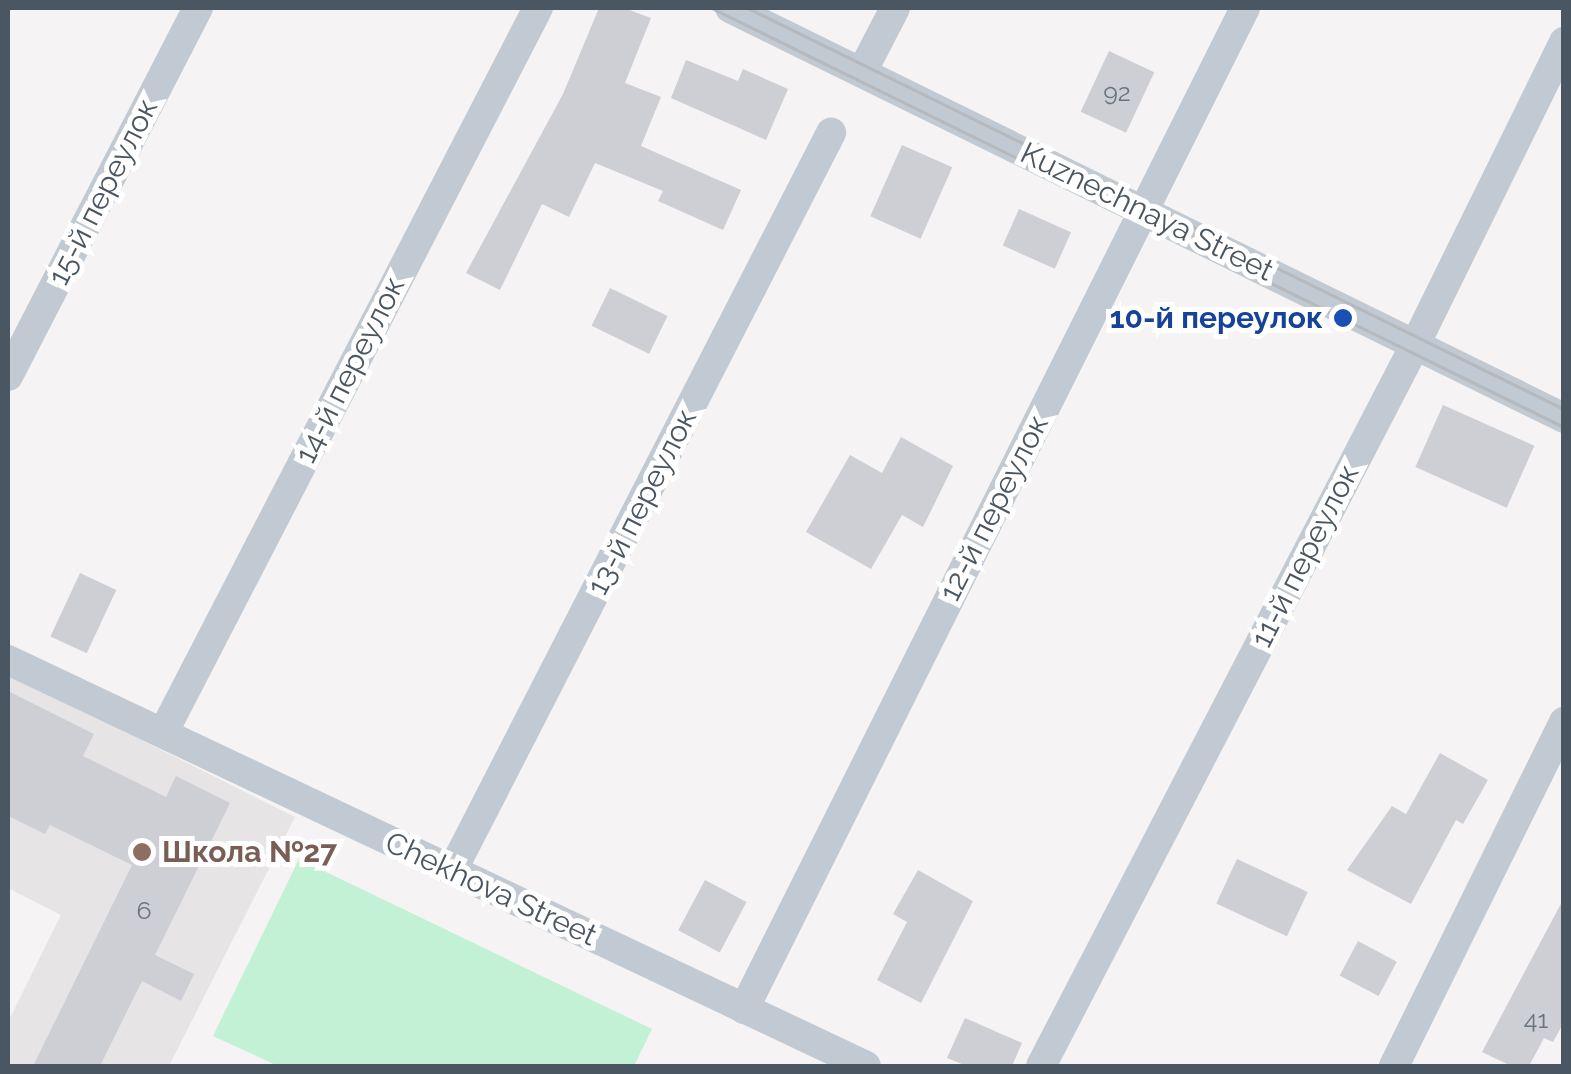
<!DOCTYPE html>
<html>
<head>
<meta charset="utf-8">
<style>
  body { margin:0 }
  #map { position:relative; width:1571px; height:1074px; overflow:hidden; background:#f5f3f3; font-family:Raleway,sans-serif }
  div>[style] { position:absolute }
  .education>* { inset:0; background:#e6e4e5 }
  .green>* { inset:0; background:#c3f1d5 }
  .building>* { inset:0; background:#cdcfd5; transform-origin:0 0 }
  .minor>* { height:30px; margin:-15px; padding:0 15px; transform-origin:15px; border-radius:15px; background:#c1cad2 }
  .tram>* { height:2.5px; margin:-1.25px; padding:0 1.25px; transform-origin:1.25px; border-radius:1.25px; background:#b5b8bd }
  .dots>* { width:28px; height:28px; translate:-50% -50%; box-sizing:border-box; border:5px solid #fff; border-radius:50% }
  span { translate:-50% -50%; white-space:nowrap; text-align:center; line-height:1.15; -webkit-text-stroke:10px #fff; paint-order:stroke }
  .number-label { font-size:25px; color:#6b747e }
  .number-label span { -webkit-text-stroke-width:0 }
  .street-label { font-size:30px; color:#4a5661 }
  .transit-label { font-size:30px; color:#164399; font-weight:700 }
  .right { translate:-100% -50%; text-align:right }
  .education-label { font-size:30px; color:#785e54; font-weight:700 }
  .left { translate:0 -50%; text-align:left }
  .frame { position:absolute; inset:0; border:10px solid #4a5661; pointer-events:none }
</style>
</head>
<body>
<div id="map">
  <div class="education">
    <div style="clip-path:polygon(8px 673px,295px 817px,169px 1066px,8px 1066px,8px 1022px,61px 915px,8px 888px)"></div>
  </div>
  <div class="green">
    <div style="clip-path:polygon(299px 859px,652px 1029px,634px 1066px,278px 1066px,213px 1036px)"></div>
  </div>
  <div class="building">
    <div style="clip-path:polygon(599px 8px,624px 8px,651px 18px,625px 83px,661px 97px,641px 146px,741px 190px,723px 230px,658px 201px,663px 191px,595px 163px,569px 217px,542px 204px,500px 290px,466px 273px,563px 94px)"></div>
    <div style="left:1109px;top:51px;width:50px;height:67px;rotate:25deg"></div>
    <div style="clip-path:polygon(686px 60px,738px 81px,743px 69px,788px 89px,766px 140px,671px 98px)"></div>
    <div style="left:902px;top:145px;width:55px;height:78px;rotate:24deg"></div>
    <div style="left:1019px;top:209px;width:57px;height:40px;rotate:24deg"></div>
    <div style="left:610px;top:288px;width:64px;height:42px;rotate:26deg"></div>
    <div style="left:1443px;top:405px;width:100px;height:68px;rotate:24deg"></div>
    <div style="clip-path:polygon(901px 437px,953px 466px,923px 527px,902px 515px,871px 569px,806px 532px,850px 455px,882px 473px)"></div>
    <div style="left:80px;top:573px;width:40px;height:70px;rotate:25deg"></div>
    <div style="clip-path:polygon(8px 691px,94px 734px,83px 756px,166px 797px,176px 776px,230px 803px,155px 955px,194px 974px,181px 1001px,142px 981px,100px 1066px,33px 1066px,132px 865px,50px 825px,45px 834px,8px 816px)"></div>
    <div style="clip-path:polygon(1440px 753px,1488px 780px,1463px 824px,1456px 820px,1411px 904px,1347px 870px,1392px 806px,1406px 814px)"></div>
    <div style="left:1237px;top:859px;width:78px;height:49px;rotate:25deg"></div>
    <div style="clip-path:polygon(918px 870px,973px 901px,921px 1003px,877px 980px,907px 922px,893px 914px)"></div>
    <div style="left:705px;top:880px;width:47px;height:57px;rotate:28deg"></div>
    <div style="clip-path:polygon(1564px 898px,1564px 1022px,1553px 1042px,1544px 1038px,1529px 1066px,1511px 1066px,1482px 1052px)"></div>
    <div style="left:1358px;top:941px;width:44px;height:39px;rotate:28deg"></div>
    <div style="clip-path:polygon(965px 1018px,1022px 1043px,1012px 1066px,967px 1066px,947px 1058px)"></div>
  </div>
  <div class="minor">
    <div style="left:730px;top:8px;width:929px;rotate:26.18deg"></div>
    <div style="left:862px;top:72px;width:72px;rotate:-62.7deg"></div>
    <div style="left:8px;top:376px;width:414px;rotate:-62.7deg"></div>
    <div style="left:8px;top:660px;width:949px;rotate:25.32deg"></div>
    <div style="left:163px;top:733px;width:816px;rotate:-62.65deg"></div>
    <div style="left:452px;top:871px;width:830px;rotate:-62.82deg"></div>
    <div style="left:744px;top:1009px;width:1119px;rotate:-63.41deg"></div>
    <div style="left:1041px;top:1066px;width:812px;rotate:-62.58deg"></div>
    <div style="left:1415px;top:345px;width:338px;rotate:-63.8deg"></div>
    <div style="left:1394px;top:1066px;width:384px;rotate:-63.7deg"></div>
  </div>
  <div class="tram">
    <div style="left:712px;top:8px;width:949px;rotate:26.19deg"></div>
    <div style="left:748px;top:8px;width:909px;rotate:26.17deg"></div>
  </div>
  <div class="dots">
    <div style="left:1343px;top:318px;background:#1a4fb4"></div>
    <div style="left:142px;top:852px;background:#8d6e63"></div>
  </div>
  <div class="number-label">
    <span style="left:1117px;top:92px">92</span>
    <span style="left:144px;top:910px">6</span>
    <span style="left:1536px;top:1019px">41</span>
  </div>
  <div class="street-label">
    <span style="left:103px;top:192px;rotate:-63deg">15-й переулок</span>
    <span style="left:1147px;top:212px;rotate:26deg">Kuznechnaya Street</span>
    <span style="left:350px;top:370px;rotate:-63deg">14-й переулок</span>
    <span style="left:642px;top:502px;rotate:-63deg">13-й переулок</span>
    <span style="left:994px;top:508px;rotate:-63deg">12-й переулок</span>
    <span style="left:1305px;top:556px;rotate:-63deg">11-й переулок</span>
    <span style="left:491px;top:889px;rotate:25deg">Chekhova Street</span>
  </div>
  <div class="transit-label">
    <span class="right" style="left:1323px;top:318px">10-й переулок</span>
  </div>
  <div class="education-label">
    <span class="left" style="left:162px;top:852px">Школа №27</span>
  </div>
  <div class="frame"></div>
</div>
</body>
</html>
